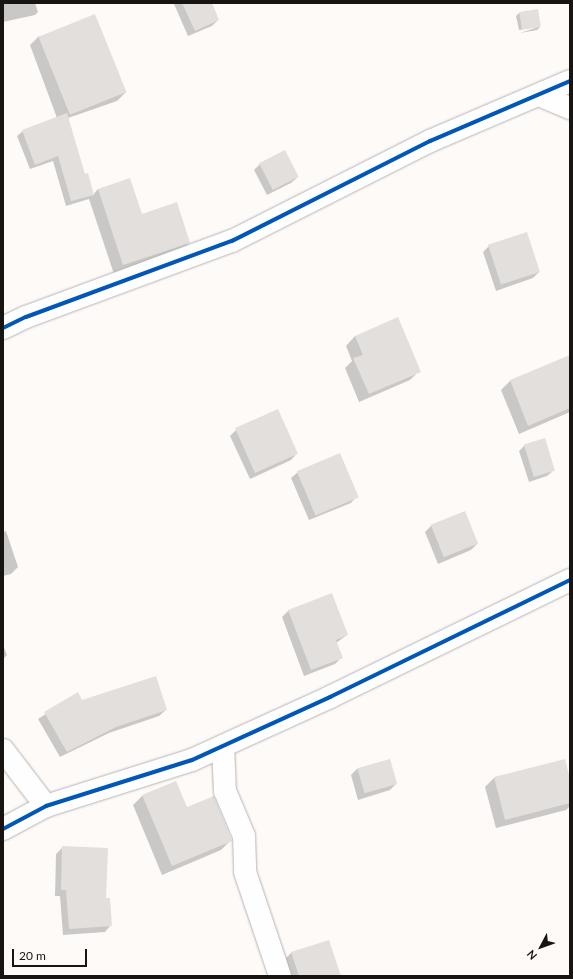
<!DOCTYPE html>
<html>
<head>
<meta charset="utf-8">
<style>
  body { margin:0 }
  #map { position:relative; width:573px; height:979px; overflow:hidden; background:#fdfaf8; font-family:Lato,sans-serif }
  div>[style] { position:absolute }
  .shadow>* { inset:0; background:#0003 }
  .building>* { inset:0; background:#e2dfdd; transform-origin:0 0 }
  .roads { filter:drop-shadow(0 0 1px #b7b4b3) drop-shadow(0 0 1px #b7b4b3) }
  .street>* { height:22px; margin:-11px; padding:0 11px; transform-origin:11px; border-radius:11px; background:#fffefe }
  .cycleway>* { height:4px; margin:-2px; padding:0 2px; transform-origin:2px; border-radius:2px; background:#0057b8 }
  span { translate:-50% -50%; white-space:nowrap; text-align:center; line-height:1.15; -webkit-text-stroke:3px #fff9f6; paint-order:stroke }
  .frame { position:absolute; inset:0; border:4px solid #171412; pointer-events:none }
  .north { position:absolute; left:521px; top:927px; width:40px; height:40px; -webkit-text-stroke:3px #fff9f6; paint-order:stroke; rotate:229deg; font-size:11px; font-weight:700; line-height:16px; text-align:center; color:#171412 }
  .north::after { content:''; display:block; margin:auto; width:14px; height:18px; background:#171412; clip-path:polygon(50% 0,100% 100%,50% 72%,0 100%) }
  .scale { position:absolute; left:12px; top:949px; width:75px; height:18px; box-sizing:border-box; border:2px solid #171412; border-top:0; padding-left:5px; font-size:12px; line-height:14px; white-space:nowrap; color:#171412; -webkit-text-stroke:3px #fff9f6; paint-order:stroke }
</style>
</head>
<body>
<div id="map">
  <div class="shadow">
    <div style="clip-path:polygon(3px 3px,35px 3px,38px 12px,35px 15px,3px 22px)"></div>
    <div style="clip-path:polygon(210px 3px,218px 20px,212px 26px,188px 36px,174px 4px)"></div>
    <div style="clip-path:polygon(519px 13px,540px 27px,537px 30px,520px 33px,538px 27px,519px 30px,516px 16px)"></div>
    <div style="clip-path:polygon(39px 36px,126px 92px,117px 101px,68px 118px,84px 175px,93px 195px,98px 189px,189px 243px,180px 252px,114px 274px,89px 199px,66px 206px,53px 161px,30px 169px,17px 136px,23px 131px,57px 118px,30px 45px)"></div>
    <div style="clip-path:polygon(260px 164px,298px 177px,291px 183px,267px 195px,254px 170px)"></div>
    <div style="clip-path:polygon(489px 246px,539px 272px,533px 278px,496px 291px,483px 252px)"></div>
    <div style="clip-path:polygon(355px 336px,419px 371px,410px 380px,359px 402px,345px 368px,352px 361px,346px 346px)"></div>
    <div style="clip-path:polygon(570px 356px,570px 412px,519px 434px,501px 390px,510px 381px)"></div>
    <div style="clip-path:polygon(236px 430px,297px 453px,291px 460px,250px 479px,230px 436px)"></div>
    <div style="clip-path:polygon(525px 445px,554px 470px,547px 476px,529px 482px,519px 451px)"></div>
    <div style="clip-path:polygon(298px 472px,357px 496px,351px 503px,309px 520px,291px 478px)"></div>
    <div style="clip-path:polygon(464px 513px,477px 544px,471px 550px,438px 564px,425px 532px,431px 526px)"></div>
    <div style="clip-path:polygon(6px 531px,18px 567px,11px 574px,3px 576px,3px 532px)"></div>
    <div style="clip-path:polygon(289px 610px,347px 635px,336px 643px,341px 658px,335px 664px,304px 676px,282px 617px)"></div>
    <div style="clip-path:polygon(3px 645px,7px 655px,3px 659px)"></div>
    <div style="clip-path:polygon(77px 694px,82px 701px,166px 710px,159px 716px,109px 733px,60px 757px,38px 719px)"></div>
    <div style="clip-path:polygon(389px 760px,396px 784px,390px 790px,358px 800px,351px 775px,357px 769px)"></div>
    <div style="clip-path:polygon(494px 778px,570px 783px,570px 806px,566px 810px,496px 828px,485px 787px)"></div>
    <div style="clip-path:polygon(175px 782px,186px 808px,230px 841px,221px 850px,162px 875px,133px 805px,142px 796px)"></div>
    <div style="clip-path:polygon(63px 847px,105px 899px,111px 925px,105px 932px,63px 935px,60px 896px,55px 896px,56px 854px)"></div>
    <div style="clip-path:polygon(292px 952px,339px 976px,291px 976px,285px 959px)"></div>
  </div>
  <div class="building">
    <div style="clip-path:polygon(182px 3px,212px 3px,219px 20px,195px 31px)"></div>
    <div style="left:538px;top:9px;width:18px;height:19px;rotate:81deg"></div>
    <div style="left:95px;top:14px;width:84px;height:61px;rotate:68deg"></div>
    <div style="clip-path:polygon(67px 113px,85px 174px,88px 173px,94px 195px,71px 201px,58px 156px,35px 165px,22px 130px)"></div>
    <div style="left:285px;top:150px;width:30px;height:29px;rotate:63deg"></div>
    <div style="clip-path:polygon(130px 178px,142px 214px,177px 202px,190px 243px,123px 265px,98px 189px)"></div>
    <div style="left:527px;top:232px;width:42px;height:41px;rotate:72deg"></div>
    <div style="clip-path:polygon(398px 317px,421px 372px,369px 394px,353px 358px,363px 355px,355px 336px)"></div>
    <div style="clip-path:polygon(570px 355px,570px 408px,528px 426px,510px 380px)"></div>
    <div style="left:278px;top:409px;width:49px;height:47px;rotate:66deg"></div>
    <div style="left:545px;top:438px;width:34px;height:22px;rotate:73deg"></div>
    <div style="left:340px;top:453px;width:48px;height:47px;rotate:67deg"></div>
    <div style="left:465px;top:511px;width:35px;height:37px;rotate:68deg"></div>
    <div style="clip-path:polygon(332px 593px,348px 635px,336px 640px,343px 658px,311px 670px,288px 610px)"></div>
    <div style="clip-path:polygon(156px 676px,167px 710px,116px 727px,67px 752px,44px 712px,78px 692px,82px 700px)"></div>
    <div style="left:390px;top:759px;width:26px;height:34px;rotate:74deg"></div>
    <div style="clip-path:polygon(565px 759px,570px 779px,570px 803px,505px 820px,494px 777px)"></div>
    <div style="clip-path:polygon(176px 781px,187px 807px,214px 796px,232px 841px,172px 866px,142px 795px)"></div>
    <div style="clip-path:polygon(62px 846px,108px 848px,106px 898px,110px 898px,112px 926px,69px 929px,66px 890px,61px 890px)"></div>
    <div style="clip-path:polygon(329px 940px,341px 976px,299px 976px,291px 952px)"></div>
  </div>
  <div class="roads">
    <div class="street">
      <div style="left:539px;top:95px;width:34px;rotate:23deg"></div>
      <div style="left:3px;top:328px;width:25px;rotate:-26deg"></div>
      <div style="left:26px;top:317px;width:220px;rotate:-20.3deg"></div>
      <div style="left:232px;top:241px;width:222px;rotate:-26.8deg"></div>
      <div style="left:430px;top:141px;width:152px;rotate:-23.2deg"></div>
      <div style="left:223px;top:746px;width:45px;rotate:87.5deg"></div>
      <div style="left:225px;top:791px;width:49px;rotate:67.1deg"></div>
      <div style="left:244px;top:836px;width:36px;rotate:88deg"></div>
      <div style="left:245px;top:872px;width:110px;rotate:71.4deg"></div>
      <div style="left:3px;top:750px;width:71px;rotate:52.5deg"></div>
      <div style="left:3px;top:829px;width:49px;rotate:-28.1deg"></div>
      <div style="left:46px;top:806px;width:153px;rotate:-17.5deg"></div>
      <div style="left:192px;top:760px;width:152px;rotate:-24.5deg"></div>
      <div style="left:330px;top:697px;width:267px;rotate:-26deg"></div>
    </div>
  </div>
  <div class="cycleway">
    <div style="left:3px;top:328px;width:25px;rotate:-26deg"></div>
    <div style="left:26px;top:317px;width:220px;rotate:-20.3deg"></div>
    <div style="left:232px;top:241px;width:222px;rotate:-26.8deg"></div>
    <div style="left:430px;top:141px;width:152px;rotate:-23.2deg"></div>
    <div style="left:3px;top:829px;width:49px;rotate:-28.1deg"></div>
    <div style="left:46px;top:806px;width:153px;rotate:-17.5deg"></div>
    <div style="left:192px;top:760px;width:152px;rotate:-24.5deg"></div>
    <div style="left:330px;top:697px;width:267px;rotate:-26deg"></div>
  </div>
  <div class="frame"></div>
  <div class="north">N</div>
  <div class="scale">20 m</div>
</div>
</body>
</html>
